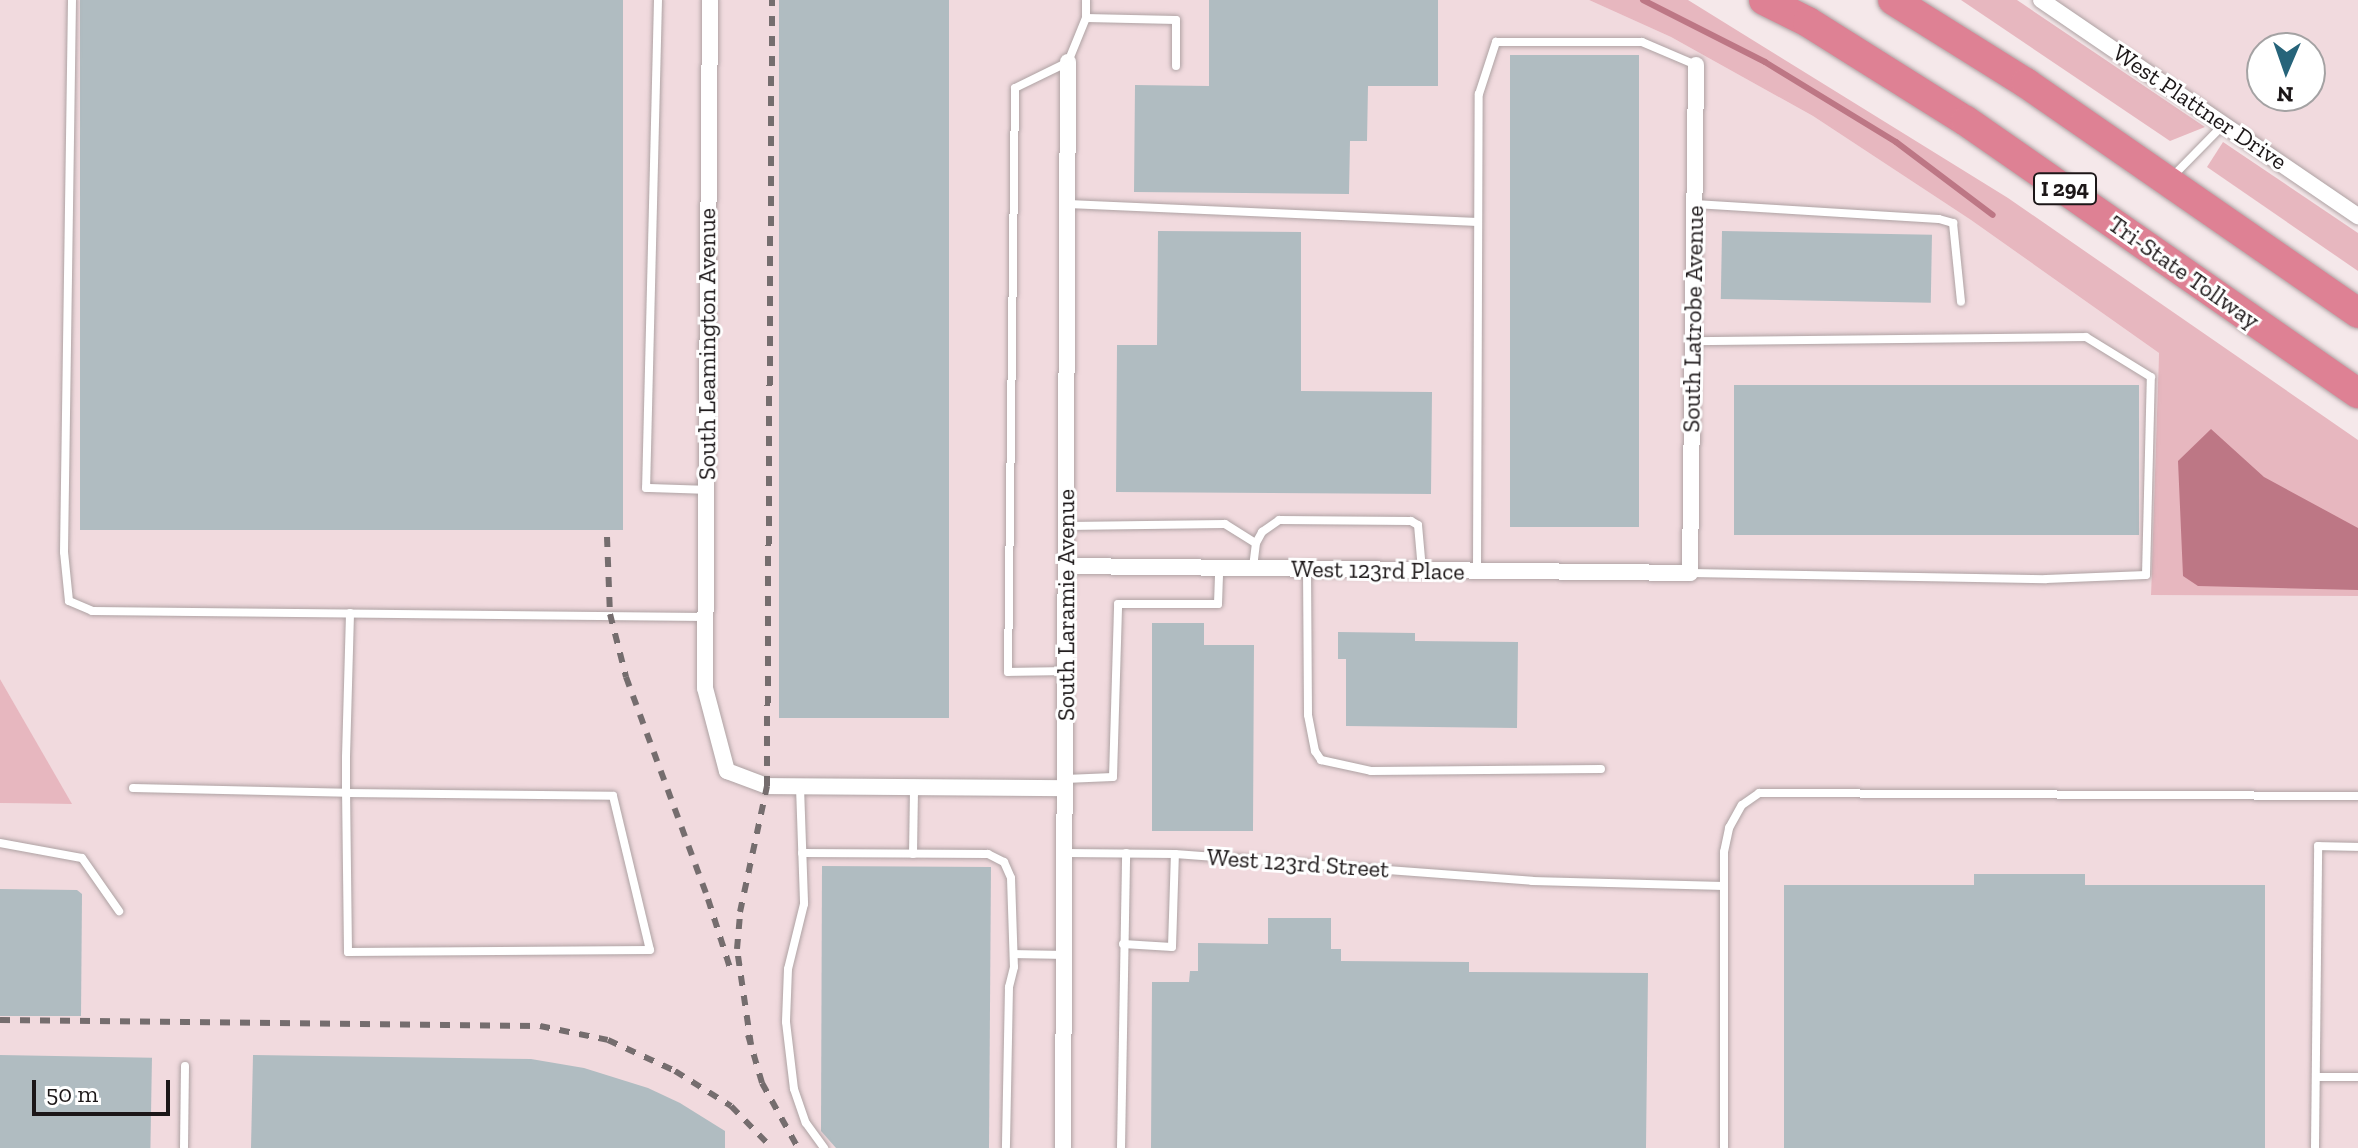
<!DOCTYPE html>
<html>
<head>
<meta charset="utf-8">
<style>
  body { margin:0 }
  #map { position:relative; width:2358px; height:1148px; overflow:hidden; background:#f5e8ea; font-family:"Zilla Slab",serif }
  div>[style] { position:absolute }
  .built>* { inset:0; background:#f1dade }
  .green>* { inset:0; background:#e7b7bf }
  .water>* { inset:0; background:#bd7785 }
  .stream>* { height:6px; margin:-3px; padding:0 3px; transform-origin:3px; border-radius:3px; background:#bd7785 }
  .building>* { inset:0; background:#b0bcc1; transform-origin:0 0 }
  .roads { filter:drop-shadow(0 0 2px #aea2a3) drop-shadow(0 0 2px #aea2a3) }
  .service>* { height:8px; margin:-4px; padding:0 4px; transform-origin:4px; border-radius:4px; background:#fff }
  .minor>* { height:16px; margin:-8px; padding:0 8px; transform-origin:8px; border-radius:8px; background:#fff }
  .motorway>* { height:30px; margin:-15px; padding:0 15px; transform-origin:15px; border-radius:15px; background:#de8194 }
  .rail>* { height:6px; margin-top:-3px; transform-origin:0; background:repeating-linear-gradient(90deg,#756d6e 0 10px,transparent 0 20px) }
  span { translate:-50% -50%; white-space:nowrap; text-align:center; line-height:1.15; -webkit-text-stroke:6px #fff; paint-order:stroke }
  .shield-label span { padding:2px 6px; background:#fff; border:2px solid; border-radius:6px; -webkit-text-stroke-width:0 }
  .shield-label { font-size:22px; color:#1c1718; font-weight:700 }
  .street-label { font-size:24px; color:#1c1718 }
  .north { position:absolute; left:2246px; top:32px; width:80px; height:80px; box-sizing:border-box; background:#fff; border:2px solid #a4a2a3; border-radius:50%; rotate:182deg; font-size:22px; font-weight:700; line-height:32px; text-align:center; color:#1c1718 }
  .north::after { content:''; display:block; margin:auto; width:28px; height:36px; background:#26647a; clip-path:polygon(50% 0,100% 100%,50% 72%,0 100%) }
  .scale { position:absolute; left:32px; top:1080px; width:138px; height:36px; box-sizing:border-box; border:4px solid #1c1718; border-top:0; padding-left:10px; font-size:24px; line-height:28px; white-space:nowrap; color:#1c1718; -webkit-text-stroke:6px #fff; paint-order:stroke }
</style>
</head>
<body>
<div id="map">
  <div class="built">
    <div style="clip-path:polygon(0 0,1589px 0,1671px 37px,1813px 116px,1971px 220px,2159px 353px,2151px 595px,2358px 596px,2358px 1148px,0 1148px,0 803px,71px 804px,0 679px)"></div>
    <div style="clip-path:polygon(evenodd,2055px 0,2358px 0,2358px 209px,2055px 0,2262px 48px,2310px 48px,2310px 96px,2262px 96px,2262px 48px)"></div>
  </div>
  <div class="green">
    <div style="clip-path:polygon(1589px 0,1688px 0,2008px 198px,2358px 440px,2358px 596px,2151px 595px,2159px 353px,1971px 220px,1813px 116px,1671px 37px)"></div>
    <div style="clip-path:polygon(1961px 0,2017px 0,2205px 127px,2170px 141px)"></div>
    <div style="clip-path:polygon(2223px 142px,2358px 233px,2358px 271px,2207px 167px)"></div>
    <div style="clip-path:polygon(0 679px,72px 804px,0 803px)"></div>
  </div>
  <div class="water">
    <div style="clip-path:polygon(2211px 429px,2264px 477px,2358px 528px,2358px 590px,2198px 586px,2183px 576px,2178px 461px)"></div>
  </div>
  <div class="stream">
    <div style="left:1643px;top:0;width:137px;rotate:26.9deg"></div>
    <div style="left:1765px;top:62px;width:153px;rotate:31.4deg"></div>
    <div style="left:1896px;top:142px;width:121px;rotate:37deg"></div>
  </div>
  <div class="building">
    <div style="left:80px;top:0;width:543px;height:530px"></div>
    <div style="left:779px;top:0;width:170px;height:718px"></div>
    <div style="clip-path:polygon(1209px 0,1438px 0,1438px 86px,1368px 86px,1367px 141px,1350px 141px,1349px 194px,1134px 192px,1135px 85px,1209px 86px)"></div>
    <div style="left:1510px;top:55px;width:129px;height:472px"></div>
    <div style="clip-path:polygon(1158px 231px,1301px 232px,1301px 391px,1432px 392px,1431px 494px,1116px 492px,1117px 345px,1157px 345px)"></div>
    <div style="left:1722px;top:231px;width:210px;height:68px;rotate:1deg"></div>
    <div style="left:1734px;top:385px;width:405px;height:150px"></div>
    <div style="clip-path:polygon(1152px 623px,1204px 623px,1204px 645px,1254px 645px,1253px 831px,1152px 831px)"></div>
    <div style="clip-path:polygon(1338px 632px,1415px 633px,1415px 641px,1518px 642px,1517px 728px,1346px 726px,1346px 659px,1338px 659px)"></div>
    <div style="clip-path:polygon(822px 866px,991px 867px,989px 1148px,836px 1148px,821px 1131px)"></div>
    <div style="clip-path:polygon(1974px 874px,2085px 874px,2085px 885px,2265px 885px,2265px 1148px,1784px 1148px,1784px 885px,1974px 885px)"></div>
    <div style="clip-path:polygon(0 889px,77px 890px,82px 894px,81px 1016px,0 1016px)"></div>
    <div style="clip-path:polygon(1268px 918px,1331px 918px,1331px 949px,1341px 949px,1341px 961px,1469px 962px,1469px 972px,1648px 973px,1646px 1148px,1151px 1148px,1152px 982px,1189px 982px,1190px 971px,1198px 971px,1198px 943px,1268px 944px)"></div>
    <div style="left:0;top:1055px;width:152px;height:93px;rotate:1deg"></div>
    <div style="clip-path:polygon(253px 1055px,531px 1059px,584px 1068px,648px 1088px,680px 1103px,725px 1131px,725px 1148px,251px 1148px)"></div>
  </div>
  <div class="roads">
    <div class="service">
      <div style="left:72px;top:0;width:552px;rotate:90.83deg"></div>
      <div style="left:64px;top:552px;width:49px;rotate:84.2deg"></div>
      <div style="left:69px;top:601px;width:25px;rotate:23deg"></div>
      <div style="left:92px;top:611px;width:613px;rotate:0.56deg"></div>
      <div style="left:658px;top:0;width:488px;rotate:91.4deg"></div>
      <div style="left:646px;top:488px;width:60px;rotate:1.9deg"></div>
      <div style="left:1086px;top:18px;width:90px;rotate:1.3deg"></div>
      <div style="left:1176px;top:20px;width:46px;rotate:90deg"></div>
      <div style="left:2172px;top:177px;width:74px;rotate:-45.5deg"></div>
      <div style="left:1068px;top:204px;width:410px;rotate:2.5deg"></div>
      <div style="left:1695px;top:204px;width:244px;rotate:3.5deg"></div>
      <div style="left:1939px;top:219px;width:15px;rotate:16deg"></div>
      <div style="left:1953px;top:223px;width:79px;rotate:84.2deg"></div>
      <div style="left:1067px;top:526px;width:158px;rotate:-0.7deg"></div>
      <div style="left:1225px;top:524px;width:36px;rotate:32deg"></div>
      <div style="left:1256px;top:543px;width:25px;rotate:97deg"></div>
      <div style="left:1256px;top:543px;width:13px;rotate:-61deg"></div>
      <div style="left:1262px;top:532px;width:21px;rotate:-35deg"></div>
      <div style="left:1279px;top:520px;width:132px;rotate:0.4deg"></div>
      <div style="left:1411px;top:521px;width:8px;rotate:30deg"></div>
      <div style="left:1418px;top:525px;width:45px;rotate:84.9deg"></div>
      <div style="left:1307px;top:569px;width:146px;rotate:89.6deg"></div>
      <div style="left:1308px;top:715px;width:37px;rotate:79deg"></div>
      <div style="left:1315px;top:751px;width:11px;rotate:56deg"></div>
      <div style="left:1321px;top:760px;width:51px;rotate:12.4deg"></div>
      <div style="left:1371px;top:771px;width:230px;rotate:-0.5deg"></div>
      <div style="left:1477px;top:570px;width:476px;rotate:-89.8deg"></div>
      <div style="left:1479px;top:94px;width:55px;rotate:-71.9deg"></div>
      <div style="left:1496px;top:42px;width:146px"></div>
      <div style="left:1642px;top:42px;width:59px;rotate:23.1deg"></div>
      <div style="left:1691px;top:573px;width:355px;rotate:1deg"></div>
      <div style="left:2046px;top:579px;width:100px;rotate:-2.3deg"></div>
      <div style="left:2146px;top:575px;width:198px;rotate:-88.6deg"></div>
      <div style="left:2151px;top:377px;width:76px;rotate:-148.4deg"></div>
      <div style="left:2086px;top:337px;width:393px;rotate:179.4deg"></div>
      <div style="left:1065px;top:671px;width:57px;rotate:179deg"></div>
      <div style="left:1008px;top:672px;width:584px;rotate:-89.31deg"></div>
      <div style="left:1015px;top:88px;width:59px;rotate:-26.1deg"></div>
      <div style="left:1068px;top:62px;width:48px;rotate:-67.8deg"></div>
      <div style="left:1086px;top:18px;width:18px;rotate:-90deg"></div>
      <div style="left:1065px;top:779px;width:48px;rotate:-2.4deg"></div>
      <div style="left:1113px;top:777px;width:173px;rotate:-88.3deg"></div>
      <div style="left:1118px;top:604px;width:100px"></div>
      <div style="left:1218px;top:604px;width:36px;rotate:-88deg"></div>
      <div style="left:800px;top:787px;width:117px;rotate:88deg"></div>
      <div style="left:804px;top:904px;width:67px;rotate:103.8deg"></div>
      <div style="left:788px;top:969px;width:53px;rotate:92.2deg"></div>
      <div style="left:786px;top:1022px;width:67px;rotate:83.2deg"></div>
      <div style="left:794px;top:1089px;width:36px;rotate:71deg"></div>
      <div style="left:806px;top:1123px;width:31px;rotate:54deg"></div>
      <div style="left:133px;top:788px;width:213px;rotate:1.3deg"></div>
      <div style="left:346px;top:793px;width:267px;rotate:0.6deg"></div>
      <div style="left:613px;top:796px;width:158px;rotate:76.5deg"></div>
      <div style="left:650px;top:950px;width:302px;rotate:179.6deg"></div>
      <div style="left:348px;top:952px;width:159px;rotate:-90.7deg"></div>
      <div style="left:346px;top:793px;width:36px;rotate:-90deg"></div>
      <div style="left:346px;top:757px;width:144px;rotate:-88.4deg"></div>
      <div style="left:0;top:843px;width:83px;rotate:10.4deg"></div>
      <div style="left:82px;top:858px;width:65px;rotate:55.1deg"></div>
      <div style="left:802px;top:853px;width:186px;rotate:0.3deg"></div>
      <div style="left:988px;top:854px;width:18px;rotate:27deg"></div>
      <div style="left:1004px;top:862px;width:17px;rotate:66deg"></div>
      <div style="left:1011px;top:878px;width:89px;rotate:88.1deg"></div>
      <div style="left:1014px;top:967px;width:21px;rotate:104deg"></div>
      <div style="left:1009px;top:987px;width:161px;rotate:91.1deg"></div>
      <div style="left:1065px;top:853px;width:110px;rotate:0.5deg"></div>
      <div style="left:1175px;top:854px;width:358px;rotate:4.3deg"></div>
      <div style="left:1532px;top:881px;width:192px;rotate:1.5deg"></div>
      <div style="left:913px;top:854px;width:67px;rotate:-89.1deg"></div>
      <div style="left:1123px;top:944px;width:49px;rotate:3.5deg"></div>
      <div style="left:1172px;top:947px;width:93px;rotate:-88.2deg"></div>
      <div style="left:1014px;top:954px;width:49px;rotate:1.2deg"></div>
      <div style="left:2316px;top:1077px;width:42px"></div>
      <div style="left:184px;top:1148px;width:82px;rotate:-89.3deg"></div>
      <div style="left:1121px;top:1148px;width:295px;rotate:-89deg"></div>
      <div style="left:1724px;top:1148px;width:296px;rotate:-90deg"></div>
      <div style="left:1724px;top:852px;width:25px;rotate:-78deg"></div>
      <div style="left:1729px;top:828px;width:26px;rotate:-61deg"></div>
      <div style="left:1742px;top:805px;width:21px;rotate:-35deg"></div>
      <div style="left:1759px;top:793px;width:599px;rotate:0.29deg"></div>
      <div style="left:2315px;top:1148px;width:302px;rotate:-89.4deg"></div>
      <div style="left:2318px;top:846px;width:40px;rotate:1.4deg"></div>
    </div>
    <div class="minor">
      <div style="left:710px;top:0;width:688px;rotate:90.42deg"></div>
      <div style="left:705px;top:688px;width:86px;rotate:75.2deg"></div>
      <div style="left:727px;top:771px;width:43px;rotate:20.6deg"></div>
      <div style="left:767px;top:786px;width:298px;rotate:0.4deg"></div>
      <div style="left:2041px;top:0;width:384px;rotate:34.3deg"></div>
      <div style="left:1066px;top:566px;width:624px;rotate:0.64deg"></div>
      <div style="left:1690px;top:573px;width:508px;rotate:-89.32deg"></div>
      <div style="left:1063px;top:1148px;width:1086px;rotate:-89.74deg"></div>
    </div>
    <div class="motorway">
      <div style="left:1764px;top:0;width:49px;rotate:26.6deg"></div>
      <div style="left:1808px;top:22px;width:186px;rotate:32.1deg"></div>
      <div style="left:1966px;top:121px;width:477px;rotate:34.8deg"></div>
      <div style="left:1893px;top:0;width:157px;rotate:32deg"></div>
      <div style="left:2026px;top:83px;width:404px;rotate:34.7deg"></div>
    </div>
  </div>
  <div class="rail">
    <div style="left:607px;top:537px;width:77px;rotate:87.8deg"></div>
    <div style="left:610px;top:614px;width:65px;rotate:75.7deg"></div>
    <div style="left:626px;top:677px;width:237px;rotate:69.7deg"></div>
    <div style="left:708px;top:899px;width:79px;rotate:72.3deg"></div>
    <div style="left:0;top:1020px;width:540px;rotate:0.64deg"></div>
    <div style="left:540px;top:1026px;width:69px;rotate:11.6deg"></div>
    <div style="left:608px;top:1040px;width:74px;rotate:24.8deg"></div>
    <div style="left:675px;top:1071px;width:66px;rotate:32deg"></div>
    <div style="left:731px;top:1106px;width:59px;rotate:45.7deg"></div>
    <div style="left:748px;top:1035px;width:50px;rotate:73.7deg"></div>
    <div style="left:762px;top:1083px;width:74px;rotate:61deg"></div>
    <div style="left:751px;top:1045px;width:97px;rotate:-98.3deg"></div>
    <div style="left:737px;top:949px;width:37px;rotate:-85deg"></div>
    <div style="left:740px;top:912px;width:129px;rotate:-77.9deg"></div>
    <div style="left:767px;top:786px;width:786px;rotate:-89.64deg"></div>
  </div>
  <div class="shield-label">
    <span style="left:2065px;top:189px">I 294</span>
  </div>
  <div class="street-label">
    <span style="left:2200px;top:107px;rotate:34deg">West Plattner Drive</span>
    <span style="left:2184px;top:272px;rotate:35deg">Tri-State Tollway</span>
    <span style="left:1693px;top:319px;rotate:-89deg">South Latrobe Avenue</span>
    <span style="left:707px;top:344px;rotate:-90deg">South Leamington Avenue</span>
    <span style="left:1378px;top:570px;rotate:1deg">West 123rd Place</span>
    <span style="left:1066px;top:605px;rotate:-90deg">South Laramie Avenue</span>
    <span style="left:1298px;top:863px;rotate:4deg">West 123rd Street</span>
  </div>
  <div class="north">N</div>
  <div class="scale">50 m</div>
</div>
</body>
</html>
